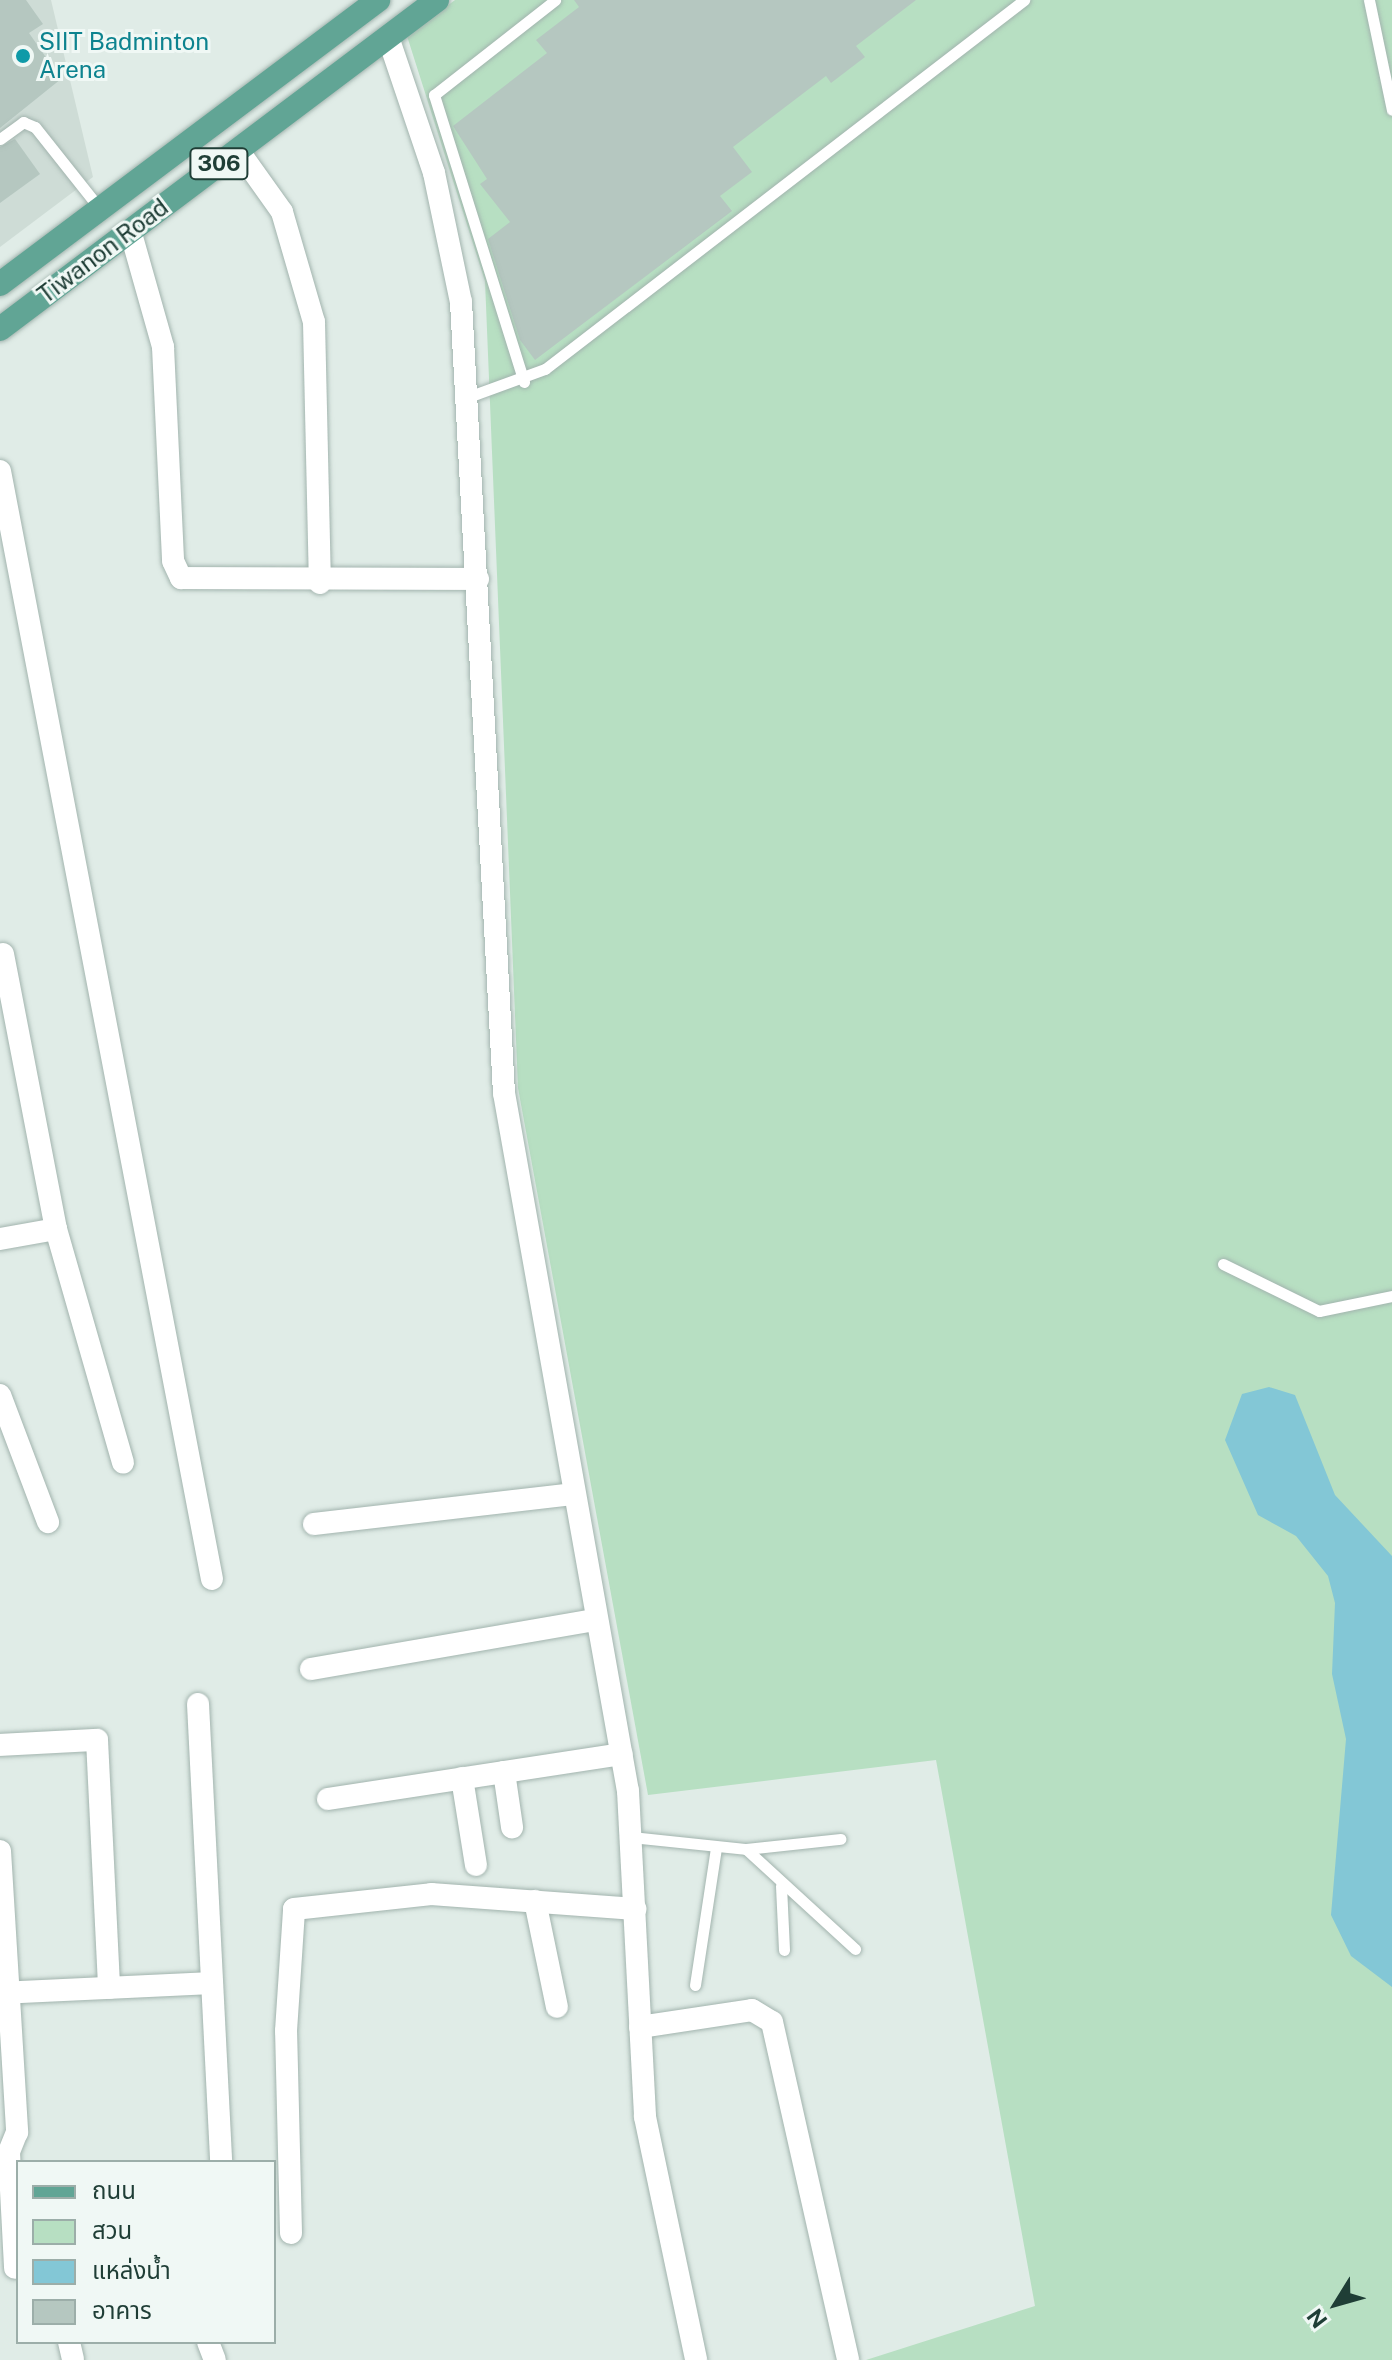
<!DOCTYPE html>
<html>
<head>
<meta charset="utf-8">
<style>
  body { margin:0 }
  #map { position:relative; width:1392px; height:2360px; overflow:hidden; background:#e0ece7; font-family:"Public Sans","Noto Sans Thai",sans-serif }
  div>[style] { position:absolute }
  .built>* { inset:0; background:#cedcd6 }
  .green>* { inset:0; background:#b7dfc2 }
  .water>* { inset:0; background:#83c7d6 }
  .building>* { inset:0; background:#b5c7c0 }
  .roads { filter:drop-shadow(0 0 2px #a2b4ae) drop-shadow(0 0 2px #a2b4ae) }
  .lane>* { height:11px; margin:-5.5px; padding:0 5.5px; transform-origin:5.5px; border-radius:5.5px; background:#fff }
  .street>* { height:22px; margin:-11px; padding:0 11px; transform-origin:11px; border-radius:11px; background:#fff }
  .primary>* { height:24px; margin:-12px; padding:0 12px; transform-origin:12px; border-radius:12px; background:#61a595 }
  .dots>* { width:22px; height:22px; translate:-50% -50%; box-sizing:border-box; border:4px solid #f0f8f5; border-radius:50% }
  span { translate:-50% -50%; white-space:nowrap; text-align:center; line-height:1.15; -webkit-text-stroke:6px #f0f8f5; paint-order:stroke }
  .shield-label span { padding:2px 6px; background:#f0f8f5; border:2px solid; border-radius:6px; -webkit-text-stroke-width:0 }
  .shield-label { font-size:22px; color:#1f3e36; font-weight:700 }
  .culture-label { font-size:24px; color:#0d838f }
  .left { translate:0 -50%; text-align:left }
  .street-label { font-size:24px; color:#1f3e36 }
  .legend { position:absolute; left:16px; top:2160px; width:260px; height:184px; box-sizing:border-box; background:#f0f8f5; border:2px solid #9caea9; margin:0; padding:10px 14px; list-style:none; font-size:24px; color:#1f3e36 }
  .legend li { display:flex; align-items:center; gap:16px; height:40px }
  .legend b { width:40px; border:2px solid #9caea9 }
  .north { position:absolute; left:1296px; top:2264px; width:80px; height:80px; -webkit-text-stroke:6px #f0f8f5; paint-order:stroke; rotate:233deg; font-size:22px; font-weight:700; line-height:32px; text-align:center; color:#1f3e36 }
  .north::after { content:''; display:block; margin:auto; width:28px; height:36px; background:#1f3e36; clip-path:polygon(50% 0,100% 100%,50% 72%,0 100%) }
</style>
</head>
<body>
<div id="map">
  <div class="built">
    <div style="clip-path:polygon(0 0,51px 0,93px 177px,0 247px)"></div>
  </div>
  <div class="green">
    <div style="clip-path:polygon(455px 0,1392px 0,1392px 2360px,866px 2360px,1035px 2306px,936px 1760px,648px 1795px,518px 1088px,485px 281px,407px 36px)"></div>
  </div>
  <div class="water">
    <div style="clip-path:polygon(1269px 1387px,1295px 1395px,1335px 1495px,1392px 1556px,1392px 1987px,1351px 1956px,1331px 1915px,1346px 1739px,1332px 1674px,1335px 1603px,1328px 1576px,1296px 1536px,1258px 1515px,1225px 1440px,1242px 1394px)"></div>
  </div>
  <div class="building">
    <div style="clip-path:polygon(0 0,26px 0,43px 24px,29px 33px,61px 79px,0 128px)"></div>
    <div style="clip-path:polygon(574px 0,916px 0,856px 46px,865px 57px,831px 83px,826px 76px,733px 147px,752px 172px,720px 196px,732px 211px,535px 360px,520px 340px,488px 239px,510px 222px,480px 184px,487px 179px,453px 126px,547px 53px,536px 40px,579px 7px)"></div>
    <div style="clip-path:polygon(15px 139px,40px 174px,0 203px,0 147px)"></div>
  </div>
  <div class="roads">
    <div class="lane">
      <div style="left:1369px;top:0;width:112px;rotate:78.2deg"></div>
      <div style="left:0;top:139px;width:29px;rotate:-36deg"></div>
      <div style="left:23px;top:122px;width:13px;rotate:23deg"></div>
      <div style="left:35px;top:127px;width:105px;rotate:51.6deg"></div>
      <div style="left:524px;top:382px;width:301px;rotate:-107.4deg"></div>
      <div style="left:434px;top:95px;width:154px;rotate:-38.1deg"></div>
      <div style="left:468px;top:397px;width:82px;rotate:-20deg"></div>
      <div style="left:545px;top:369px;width:605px;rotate:-37.61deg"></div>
      <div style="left:1223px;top:1264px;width:107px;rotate:26.1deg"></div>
      <div style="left:1319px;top:1311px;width:75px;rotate:-11.6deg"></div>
      <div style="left:632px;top:1837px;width:115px;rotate:6deg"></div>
      <div style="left:746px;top:1849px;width:148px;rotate:42.5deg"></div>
      <div style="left:746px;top:1849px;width:95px;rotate:-6.1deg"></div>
      <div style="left:781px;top:1886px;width:64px;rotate:87.3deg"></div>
      <div style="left:695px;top:1985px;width:140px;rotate:-81.3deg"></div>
    </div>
    <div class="street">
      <div style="left:388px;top:37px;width:144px;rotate:71.3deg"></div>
      <div style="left:434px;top:173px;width:132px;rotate:78.2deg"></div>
      <div style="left:461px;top:302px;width:792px;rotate:86.89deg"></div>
      <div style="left:504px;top:1093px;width:709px;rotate:79.93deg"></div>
      <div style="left:628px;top:1791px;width:326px;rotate:87deg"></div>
      <div style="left:645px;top:2117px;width:248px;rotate:78.1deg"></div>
      <div style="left:238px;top:150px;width:76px;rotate:54.6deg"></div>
      <div style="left:282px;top:212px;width:115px;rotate:73.8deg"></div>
      <div style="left:314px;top:322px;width:261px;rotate:88.7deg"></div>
      <div style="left:130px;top:230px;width:122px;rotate:74.2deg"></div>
      <div style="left:163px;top:347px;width:214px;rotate:87.3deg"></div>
      <div style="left:173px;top:561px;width:19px;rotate:65deg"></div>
      <div style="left:181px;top:578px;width:297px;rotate:0.2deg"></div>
      <div style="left:0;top:471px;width:1128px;rotate:79.17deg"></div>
      <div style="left:3px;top:954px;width:280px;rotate:79.1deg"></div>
      <div style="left:56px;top:1229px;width:243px;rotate:74deg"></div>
      <div style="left:0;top:1239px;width:57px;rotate:-10.1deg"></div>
      <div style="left:0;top:1395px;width:136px;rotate:69.3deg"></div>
      <div style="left:314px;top:1524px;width:260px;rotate:-6.6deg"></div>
      <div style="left:311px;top:1669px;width:289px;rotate:-9.8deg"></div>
      <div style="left:198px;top:1704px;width:459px;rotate:87.1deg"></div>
      <div style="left:0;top:1745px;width:97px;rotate:-3deg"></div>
      <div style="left:97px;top:1740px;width:248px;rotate:87.2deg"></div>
      <div style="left:504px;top:1772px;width:56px;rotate:81.7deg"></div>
      <div style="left:462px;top:1778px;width:88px;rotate:80.9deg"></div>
      <div style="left:328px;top:1799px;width:297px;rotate:-8.7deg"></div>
      <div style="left:0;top:1851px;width:282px;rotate:86.5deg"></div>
      <div style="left:17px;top:2132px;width:22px;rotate:112deg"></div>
      <div style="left:9px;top:2152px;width:116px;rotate:87deg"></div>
      <div style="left:535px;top:1901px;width:108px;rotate:78.3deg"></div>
      <div style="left:0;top:1993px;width:212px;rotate:-2.7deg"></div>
      <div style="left:640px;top:2027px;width:113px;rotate:-8.6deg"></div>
      <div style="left:752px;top:2010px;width:23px;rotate:31deg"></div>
      <div style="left:772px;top:2022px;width:346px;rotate:77.3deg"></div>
      <div style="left:291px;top:2233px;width:202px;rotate:-91.4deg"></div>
      <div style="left:286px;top:2031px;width:122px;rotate:-86.2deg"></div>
      <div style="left:294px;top:1909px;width:138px;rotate:-6.2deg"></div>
      <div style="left:431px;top:1894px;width:205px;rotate:4.2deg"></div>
      <div style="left:69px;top:2342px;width:18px;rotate:77deg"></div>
      <div style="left:208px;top:2342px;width:19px;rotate:69deg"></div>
    </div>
    <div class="primary">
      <div style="left:0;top:284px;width:473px;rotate:-36.9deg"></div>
      <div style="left:0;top:329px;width:547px;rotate:-36.97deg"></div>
    </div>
  </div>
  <div class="dots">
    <div style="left:23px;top:56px;background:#0f9aa8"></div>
  </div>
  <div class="shield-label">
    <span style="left:219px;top:164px">306</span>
  </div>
  <div class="culture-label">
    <span class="left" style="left:39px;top:56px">SIIT Badminton<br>Arena</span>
  </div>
  <div class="street-label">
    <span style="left:103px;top:251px;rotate:-37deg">Tiwanon Road</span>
  </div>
  <ul class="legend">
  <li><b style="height:10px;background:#61a595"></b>ถนน</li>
  <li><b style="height:22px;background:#b7dfc2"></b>สวน</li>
  <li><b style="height:22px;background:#83c7d6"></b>แหล่งน้ำ</li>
  <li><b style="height:22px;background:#b5c7c0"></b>อาคาร</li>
  </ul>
  <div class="north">N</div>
</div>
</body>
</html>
